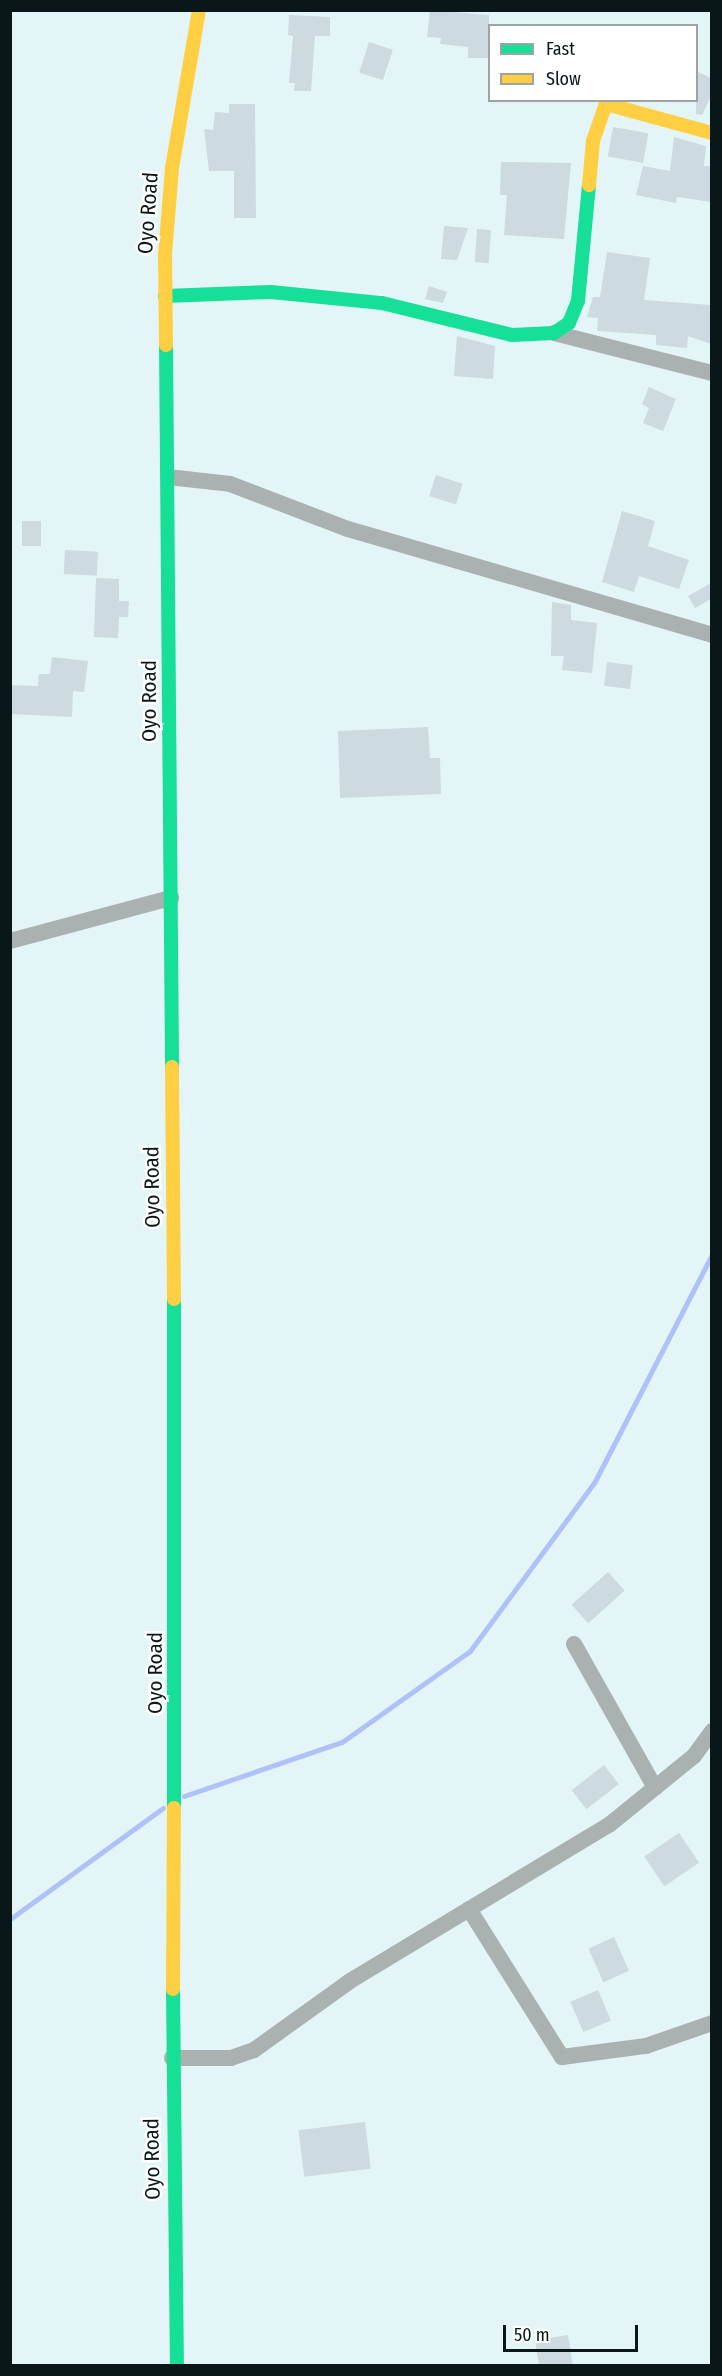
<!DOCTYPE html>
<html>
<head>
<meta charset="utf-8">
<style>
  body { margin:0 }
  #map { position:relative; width:722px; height:2376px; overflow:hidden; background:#e4f5f7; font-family:"Fira Sans Condensed",sans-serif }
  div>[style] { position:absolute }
  .stream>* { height:5px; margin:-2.5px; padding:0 2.5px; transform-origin:2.5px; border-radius:2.5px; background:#b0c1f8 }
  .building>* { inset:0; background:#cddadf; transform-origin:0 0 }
  .street>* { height:16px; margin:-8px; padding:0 8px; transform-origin:8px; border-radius:8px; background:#aab2b1 }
  .fast>* { height:14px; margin:-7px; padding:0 7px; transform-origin:7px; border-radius:7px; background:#16e098 }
  .slow>* { height:14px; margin:-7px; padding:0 7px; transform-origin:7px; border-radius:7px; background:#ffcf43 }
  span { translate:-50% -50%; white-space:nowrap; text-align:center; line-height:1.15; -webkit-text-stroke:5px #fff; paint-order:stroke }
  .street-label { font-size:21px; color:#091719 }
  .frame { position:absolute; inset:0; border:12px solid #091719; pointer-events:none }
  .legend { position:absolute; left:488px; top:24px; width:210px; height:78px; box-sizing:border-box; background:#fff; border:2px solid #9da2a3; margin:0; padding:8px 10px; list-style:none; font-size:18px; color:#091719 }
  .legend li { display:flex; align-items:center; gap:12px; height:30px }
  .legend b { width:30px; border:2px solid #9da2a3 }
  .scale { position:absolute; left:503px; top:2325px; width:135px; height:27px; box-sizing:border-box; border:3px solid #091719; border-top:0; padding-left:8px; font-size:18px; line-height:21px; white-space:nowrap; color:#091719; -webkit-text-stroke:4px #fff; paint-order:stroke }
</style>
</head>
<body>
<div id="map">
  <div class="stream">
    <div style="left:184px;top:1796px;width:167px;rotate:-18.9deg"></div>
    <div style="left:342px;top:1742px;width:157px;rotate:-35.4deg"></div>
    <div style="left:470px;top:1651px;width:209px;rotate:-53.6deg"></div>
    <div style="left:594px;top:1483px;width:258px;rotate:-62.7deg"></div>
    <div style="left:10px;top:1919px;width:189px;rotate:-36deg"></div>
  </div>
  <div class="building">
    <div style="clip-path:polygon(430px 10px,489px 15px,489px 58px,468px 58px,468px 47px,440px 44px,441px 38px,427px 37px)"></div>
    <div style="clip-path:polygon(289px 15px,330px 17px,330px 36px,315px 36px,311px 91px,294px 91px,295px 83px,289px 83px,293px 36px,288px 35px)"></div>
    <div style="left:369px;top:42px;width:25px;height:32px;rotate:18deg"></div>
    <div style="clip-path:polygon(696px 71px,711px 78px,711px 96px,702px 115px,696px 114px)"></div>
    <div style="clip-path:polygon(229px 104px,255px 104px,256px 218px,234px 218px,234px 171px,209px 171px,204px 129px,213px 130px,215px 112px,229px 113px)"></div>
    <div style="left:613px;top:127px;width:36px;height:30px;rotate:10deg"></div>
    <div style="clip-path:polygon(674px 137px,706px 146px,704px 166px,711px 166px,711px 202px,677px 197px,676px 203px,636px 195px,643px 166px,670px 171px)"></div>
    <div style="clip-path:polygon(501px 162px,571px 163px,564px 239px,504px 235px,507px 195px,500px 195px)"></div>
    <div style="clip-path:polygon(444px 226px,468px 228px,457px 260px,441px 259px)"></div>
    <div style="left:477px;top:229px;width:14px;height:33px;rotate:4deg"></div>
    <div style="clip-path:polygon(607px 252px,650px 258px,644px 300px,711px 305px,711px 344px,688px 336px,687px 348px,656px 345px,656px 335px,597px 331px,598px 318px,587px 317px,593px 297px,600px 297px)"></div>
    <div style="clip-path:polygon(429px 286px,447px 292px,443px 303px,425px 299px)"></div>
    <div style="clip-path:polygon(457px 336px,495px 346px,493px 379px,454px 376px)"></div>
    <div style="clip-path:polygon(649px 387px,676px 399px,663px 431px,643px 423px,649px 408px,642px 404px)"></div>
    <div style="left:436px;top:475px;width:28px;height:22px;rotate:18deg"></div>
    <div style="clip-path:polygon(622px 511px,655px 521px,648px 546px,689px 560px,679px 589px,639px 576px,634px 592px,602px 582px)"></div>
    <div style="left:22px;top:521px;width:19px;height:25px"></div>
    <div style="left:65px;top:550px;width:33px;height:24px;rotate:3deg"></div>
    <div style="clip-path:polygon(96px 578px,119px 579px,119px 601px,129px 601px,128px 617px,119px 617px,118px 638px,94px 637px)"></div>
    <div style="clip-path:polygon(711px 583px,711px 599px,695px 608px,688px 596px)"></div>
    <div style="clip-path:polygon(552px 602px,571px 605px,571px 620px,597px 623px,592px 673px,562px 670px,564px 656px,551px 656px)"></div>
    <div style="clip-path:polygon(52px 657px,88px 661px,84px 692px,73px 691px,72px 717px,10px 714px,10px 685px,38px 686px,39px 674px,50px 674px)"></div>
    <div style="left:607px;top:662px;width:26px;height:24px;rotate:7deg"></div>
    <div style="clip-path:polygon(428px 727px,430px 758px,440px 758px,441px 794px,340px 798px,338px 731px)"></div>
    <div style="left:608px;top:1572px;width:25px;height:49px;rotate:48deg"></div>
    <div style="left:604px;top:1765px;width:24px;height:41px;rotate:52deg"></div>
    <div style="left:679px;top:1833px;width:36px;height:42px;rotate:56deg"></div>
    <div style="left:614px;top:1937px;width:37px;height:28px;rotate:66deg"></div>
    <div style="left:598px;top:1990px;width:33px;height:30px;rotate:67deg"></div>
    <div style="left:365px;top:2122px;width:47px;height:67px;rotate:83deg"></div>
    <div style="clip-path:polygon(568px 2335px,573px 2366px,539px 2366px,535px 2340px)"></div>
  </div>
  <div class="street">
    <div style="left:554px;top:333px;width:163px;rotate:14.2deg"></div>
    <div style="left:168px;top:477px;width:62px;rotate:6.4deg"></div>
    <div style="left:230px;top:484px;width:126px;rotate:20.9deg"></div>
    <div style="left:348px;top:529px;width:379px;rotate:16.2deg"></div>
    <div style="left:10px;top:941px;width:167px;rotate:-15deg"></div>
    <div style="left:574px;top:1644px;width:165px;rotate:60.6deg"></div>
    <div style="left:469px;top:1909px;width:175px;rotate:57.9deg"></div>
    <div style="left:562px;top:2057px;width:85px;rotate:-7.5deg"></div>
    <div style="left:646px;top:2046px;width:70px;rotate:-19.2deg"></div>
    <div style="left:172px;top:2058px;width:59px"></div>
    <div style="left:231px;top:2058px;width:24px;rotate:-19deg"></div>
    <div style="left:254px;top:2050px;width:118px;rotate:-35.7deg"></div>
    <div style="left:350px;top:1981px;width:302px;rotate:-31.1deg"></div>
    <div style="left:609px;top:1825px;width:109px;rotate:-39.1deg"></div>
    <div style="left:694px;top:1756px;width:31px;rotate:-54deg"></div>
  </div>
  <div class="fast">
    <div style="left:165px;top:296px;width:106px;rotate:-2.2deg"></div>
    <div style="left:271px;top:292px;width:112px;rotate:5.7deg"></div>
    <div style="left:382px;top:303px;width:134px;rotate:13.8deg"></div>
    <div style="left:512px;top:335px;width:42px;rotate:-2.7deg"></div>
    <div style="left:554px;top:333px;width:18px;rotate:-34deg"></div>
    <div style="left:569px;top:323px;width:24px;rotate:-68deg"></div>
    <div style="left:578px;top:301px;width:117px;rotate:-84.6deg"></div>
    <div style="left:166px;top:345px;width:722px;rotate:89.52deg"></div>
    <div style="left:174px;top:1808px;width:509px;rotate:-90deg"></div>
    <div style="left:173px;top:1989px;width:377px;rotate:89.4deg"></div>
  </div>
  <div class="slow">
    <div style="left:589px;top:185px;width:44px;rotate:-84.8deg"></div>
    <div style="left:593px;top:141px;width:39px;rotate:-71deg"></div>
    <div style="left:606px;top:104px;width:110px;rotate:15.3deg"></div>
    <div style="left:166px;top:345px;width:90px;rotate:-90.6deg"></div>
    <div style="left:165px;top:255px;width:87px;rotate:-85.4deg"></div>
    <div style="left:172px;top:168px;width:160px;rotate:-80.3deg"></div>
    <div style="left:172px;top:1067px;width:232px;rotate:89.5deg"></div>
    <div style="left:173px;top:1989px;width:181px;rotate:-89.7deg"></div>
  </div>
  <div class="street-label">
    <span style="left:148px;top:213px;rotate:-86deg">Oyo Road</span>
    <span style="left:149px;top:701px;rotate:-90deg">Oyo Road</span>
    <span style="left:152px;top:1187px;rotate:-91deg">Oyo Road</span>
    <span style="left:155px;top:1673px;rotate:-90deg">Oyo Road</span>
    <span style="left:152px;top:2159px;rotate:-91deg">Oyo Road</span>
  </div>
  <div class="frame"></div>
  <ul class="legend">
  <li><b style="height:8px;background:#16e098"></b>Fast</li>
  <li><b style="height:8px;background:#ffcf43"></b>Slow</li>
  </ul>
  <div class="scale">50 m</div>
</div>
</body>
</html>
